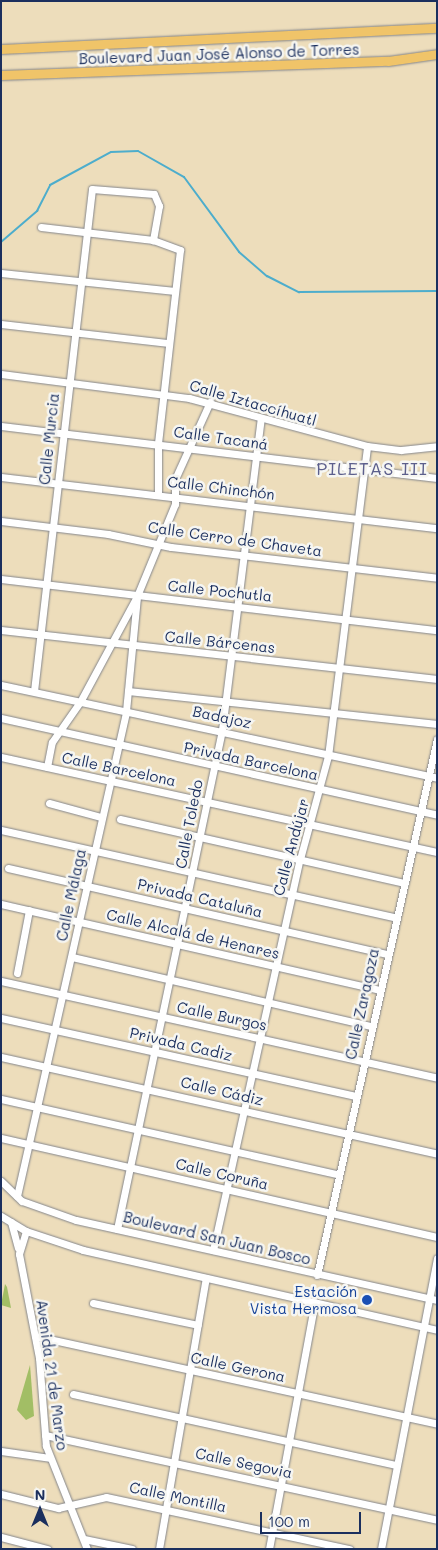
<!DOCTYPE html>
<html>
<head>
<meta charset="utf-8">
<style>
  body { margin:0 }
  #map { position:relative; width:438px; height:1550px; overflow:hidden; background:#edddbb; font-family:Mali,sans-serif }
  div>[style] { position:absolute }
  .green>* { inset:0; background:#a2be65 }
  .stream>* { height:2px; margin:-1px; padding:0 1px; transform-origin:1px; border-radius:1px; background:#4dadcc }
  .roads { filter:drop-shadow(0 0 1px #84868c) drop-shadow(0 0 1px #84868c) }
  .minor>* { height:7px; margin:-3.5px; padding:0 3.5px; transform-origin:3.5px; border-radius:3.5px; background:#fff }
  .major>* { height:9px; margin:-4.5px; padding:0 4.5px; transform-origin:4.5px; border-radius:4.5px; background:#f0c469 }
  .dots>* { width:14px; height:14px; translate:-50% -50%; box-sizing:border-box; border:2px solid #f6f6f2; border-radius:50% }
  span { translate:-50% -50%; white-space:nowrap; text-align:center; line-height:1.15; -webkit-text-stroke:5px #f6f6f2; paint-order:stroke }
  .street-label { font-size:15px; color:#1b2f5e }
  .transit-label { font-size:15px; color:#164399 }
  .right { translate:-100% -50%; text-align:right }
  .quarter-label { font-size:18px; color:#5c5f8c; letter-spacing:1px }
  .frame { position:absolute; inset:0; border:2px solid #1b2f5e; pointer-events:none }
  .north { position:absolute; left:15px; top:1485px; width:50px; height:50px; -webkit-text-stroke:4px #f6f6f2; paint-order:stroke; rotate:0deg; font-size:14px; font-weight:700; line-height:20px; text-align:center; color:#1b2f5e }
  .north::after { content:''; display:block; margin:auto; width:18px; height:22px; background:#1b2f5e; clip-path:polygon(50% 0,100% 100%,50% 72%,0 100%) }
  .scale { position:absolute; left:260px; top:1512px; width:101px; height:22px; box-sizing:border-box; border:2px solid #1b2f5e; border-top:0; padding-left:6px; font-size:15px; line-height:18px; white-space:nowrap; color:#1b2f5e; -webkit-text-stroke:4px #f6f6f2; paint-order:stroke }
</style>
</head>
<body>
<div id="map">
  <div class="green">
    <div style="clip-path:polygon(5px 1284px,7px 1287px,11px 1308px,1px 1305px)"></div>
    <div style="clip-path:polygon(30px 1365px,34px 1416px,26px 1420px,17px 1410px)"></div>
  </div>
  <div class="stream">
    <div style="left:1px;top:242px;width:48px;rotate:-40.7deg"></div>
    <div style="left:37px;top:211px;width:29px;rotate:-63deg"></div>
    <div style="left:50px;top:185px;width:69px;rotate:-28.4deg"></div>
    <div style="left:111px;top:152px;width:27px;rotate:-2deg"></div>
    <div style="left:138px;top:151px;width:53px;rotate:29.5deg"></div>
    <div style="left:184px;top:177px;width:93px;rotate:53.7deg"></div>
    <div style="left:239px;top:252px;width:37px;rotate:41deg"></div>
    <div style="left:267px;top:276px;width:36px;rotate:27deg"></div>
    <div style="left:299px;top:292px;width:138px;rotate:-0.4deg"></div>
  </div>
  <div class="roads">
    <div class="minor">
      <div style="left:41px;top:227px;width:113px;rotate:6.6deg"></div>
      <div style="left:153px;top:240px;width:29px;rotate:20deg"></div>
      <div style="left:180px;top:250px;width:195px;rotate:96.5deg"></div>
      <div style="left:158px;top:444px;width:49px;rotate:90deg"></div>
      <div style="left:1px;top:273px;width:175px;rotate:5.9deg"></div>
      <div style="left:1px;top:324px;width:169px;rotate:6.5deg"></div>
      <div style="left:1px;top:374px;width:190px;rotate:7.3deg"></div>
      <div style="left:189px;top:398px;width:184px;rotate:15.1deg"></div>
      <div style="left:367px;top:446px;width:34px;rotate:7deg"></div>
      <div style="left:401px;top:450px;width:36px;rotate:-6deg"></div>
      <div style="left:1px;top:426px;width:439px;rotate:6.8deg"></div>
      <div style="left:1px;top:477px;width:439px;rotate:6.7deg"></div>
      <div style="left:1px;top:521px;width:108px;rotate:6.9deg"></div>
      <div style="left:108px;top:534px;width:64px;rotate:11.7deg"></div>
      <div style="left:171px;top:547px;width:268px;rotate:6.6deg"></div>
      <div style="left:1px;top:579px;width:439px;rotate:6.7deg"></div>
      <div style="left:1px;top:630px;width:439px;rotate:6.4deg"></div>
      <div style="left:1px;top:685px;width:446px;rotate:12deg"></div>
      <div style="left:34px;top:691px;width:505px;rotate:-83.41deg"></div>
      <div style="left:92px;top:189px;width:62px;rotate:4.6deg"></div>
      <div style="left:154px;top:194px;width:13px;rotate:67deg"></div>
      <div style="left:159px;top:206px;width:35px;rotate:100deg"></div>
      <div style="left:128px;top:691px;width:311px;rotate:6.1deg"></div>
      <div style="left:1px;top:718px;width:447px;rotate:12.5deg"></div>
      <div style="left:1px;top:757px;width:446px;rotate:12.3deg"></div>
      <div style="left:47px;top:767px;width:25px;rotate:-79deg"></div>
      <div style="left:52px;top:742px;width:49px;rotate:-55deg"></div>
      <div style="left:80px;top:702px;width:120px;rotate:-61.7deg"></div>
      <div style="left:137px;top:596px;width:100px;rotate:-67.6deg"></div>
      <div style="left:175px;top:504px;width:25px;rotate:-90deg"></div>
      <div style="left:175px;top:479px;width:85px;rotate:-65.6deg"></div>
      <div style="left:49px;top:803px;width:54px;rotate:15.1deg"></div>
      <div style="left:120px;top:819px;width:292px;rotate:12.7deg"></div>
      <div style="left:1px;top:830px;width:403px;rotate:12.5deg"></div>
      <div style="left:8px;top:868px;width:389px;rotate:12.8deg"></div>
      <div style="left:1px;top:904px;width:388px;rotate:12.8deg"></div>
      <div style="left:72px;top:957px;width:307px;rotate:13deg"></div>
      <div style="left:17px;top:973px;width:64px;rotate:-79.2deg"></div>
      <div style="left:1px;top:981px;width:447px;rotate:12.5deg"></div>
      <div style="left:1px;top:1018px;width:362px;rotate:12.4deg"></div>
      <div style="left:1px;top:1057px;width:447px;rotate:12.5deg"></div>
      <div style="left:1px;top:1099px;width:344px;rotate:12.6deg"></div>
      <div style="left:1px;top:1138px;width:447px;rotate:12.8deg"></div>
      <div style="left:1px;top:1181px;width:29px;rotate:44deg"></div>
      <div style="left:22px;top:1201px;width:57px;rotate:19.4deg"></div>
      <div style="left:76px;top:1220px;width:370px;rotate:12.5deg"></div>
      <div style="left:17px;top:1196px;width:497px;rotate:-77.3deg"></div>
      <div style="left:126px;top:711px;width:116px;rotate:-84.5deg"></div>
      <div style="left:1px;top:1216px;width:29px;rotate:31deg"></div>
      <div style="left:26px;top:1231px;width:60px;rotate:18.4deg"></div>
      <div style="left:83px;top:1250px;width:363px;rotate:12.7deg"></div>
      <div style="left:11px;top:1222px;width:27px;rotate:75deg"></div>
      <div style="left:117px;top:1229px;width:510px;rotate:-78.12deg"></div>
      <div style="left:222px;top:730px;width:313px;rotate:-82.9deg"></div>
      <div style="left:26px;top:1231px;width:24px;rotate:107deg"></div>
      <div style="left:19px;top:1254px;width:106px;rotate:79.1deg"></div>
      <div style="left:39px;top:1358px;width:88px;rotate:85.5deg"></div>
      <div style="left:46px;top:1446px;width:111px;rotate:68.3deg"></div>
      <div style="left:213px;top:1250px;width:401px;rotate:-77.5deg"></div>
      <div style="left:300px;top:859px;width:107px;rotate:-74.8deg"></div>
      <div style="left:328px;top:756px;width:312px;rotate:-82.8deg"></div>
      <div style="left:317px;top:1275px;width:549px;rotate:-77.38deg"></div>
      <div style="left:93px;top:1303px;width:107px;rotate:11.8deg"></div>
      <div style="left:35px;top:1336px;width:412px;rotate:12.3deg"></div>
      <div style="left:73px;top:1394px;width:330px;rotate:12.4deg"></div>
      <div style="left:45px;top:1435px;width:401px;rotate:12.2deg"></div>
      <div style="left:1px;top:1451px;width:49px;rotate:8.1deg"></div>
      <div style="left:1px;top:1494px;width:59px;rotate:13.8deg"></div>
      <div style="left:58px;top:1508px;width:49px;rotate:-12.9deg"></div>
      <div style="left:106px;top:1497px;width:249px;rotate:12.1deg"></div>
      <div style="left:1px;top:1537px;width:48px;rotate:14.6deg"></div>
      <div style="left:84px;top:1539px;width:49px;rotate:11.8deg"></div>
      <div style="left:159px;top:1549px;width:275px;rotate:-80.2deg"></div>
      <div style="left:269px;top:1549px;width:251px;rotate:-79.5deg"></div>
      <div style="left:381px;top:1549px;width:296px;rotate:-79.1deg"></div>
    </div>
    <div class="major">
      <div style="left:1px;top:49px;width:437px;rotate:-2.8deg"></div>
      <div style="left:1px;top:75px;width:387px;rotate:-2.1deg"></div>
      <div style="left:388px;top:61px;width:49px;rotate:-8.1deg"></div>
    </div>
  </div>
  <div class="dots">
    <div style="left:367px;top:1300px;background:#1a4fb4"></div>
  </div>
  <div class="street-label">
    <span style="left:219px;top:54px;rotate:-2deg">Boulevard Juan José Alonso de Torres</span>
    <span style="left:253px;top:403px;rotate:16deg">Calle Iztaccíhuatl</span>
    <span style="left:221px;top:438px;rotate:8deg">Calle Tacaná</span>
    <span style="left:49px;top:439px;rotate:-84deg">Calle Murcia</span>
    <span style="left:221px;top:488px;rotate:7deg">Calle Chinchón</span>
    <span style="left:235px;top:539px;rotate:8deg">Calle Cerro de Chaveta</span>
    <span style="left:220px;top:591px;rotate:6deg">Calle Pochutla</span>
    <span style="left:220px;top:642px;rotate:6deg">Calle Bárcenas</span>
    <span style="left:222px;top:717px;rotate:12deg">Badajoz</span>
    <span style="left:251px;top:761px;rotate:12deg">Privada Barcelona</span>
    <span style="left:119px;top:769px;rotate:12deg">Calle Barcelona</span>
    <span style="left:189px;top:824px;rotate:-79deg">Calle Toledo</span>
    <span style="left:291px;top:847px;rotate:-75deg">Calle Andújar</span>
    <span style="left:71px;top:895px;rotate:-78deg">Calle Málaga</span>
    <span style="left:200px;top:898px;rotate:13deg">Privada Cataluña</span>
    <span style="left:193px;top:934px;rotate:13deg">Calle Alcalá de Henares</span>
    <span style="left:362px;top:1004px;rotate:-78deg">Calle Zaragoza</span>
    <span style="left:222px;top:1016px;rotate:12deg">Calle Burgos</span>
    <span style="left:181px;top:1044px;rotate:13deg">Privada Cadiz</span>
    <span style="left:222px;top:1091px;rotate:13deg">Calle Cádiz</span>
    <span style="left:222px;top:1174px;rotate:13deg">Calle Coruña</span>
    <span style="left:217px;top:1238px;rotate:13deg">Boulevard San Juan Bosco</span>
    <span style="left:238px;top:1367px;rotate:12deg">Calle Gerona</span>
    <span style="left:52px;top:1375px;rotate:82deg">Avenida 21 de Marzo</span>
    <span style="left:244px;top:1463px;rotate:12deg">Calle Segovia</span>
    <span style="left:178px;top:1497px;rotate:12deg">Calle Montilla</span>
  </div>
  <div class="transit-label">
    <span class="right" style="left:357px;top:1300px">Estación<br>Vista Hermosa</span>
  </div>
  <div class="quarter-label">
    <span style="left:372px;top:468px">PILETAS III</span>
  </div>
  <div class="frame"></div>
  <div class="north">N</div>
  <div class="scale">100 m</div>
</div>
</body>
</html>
